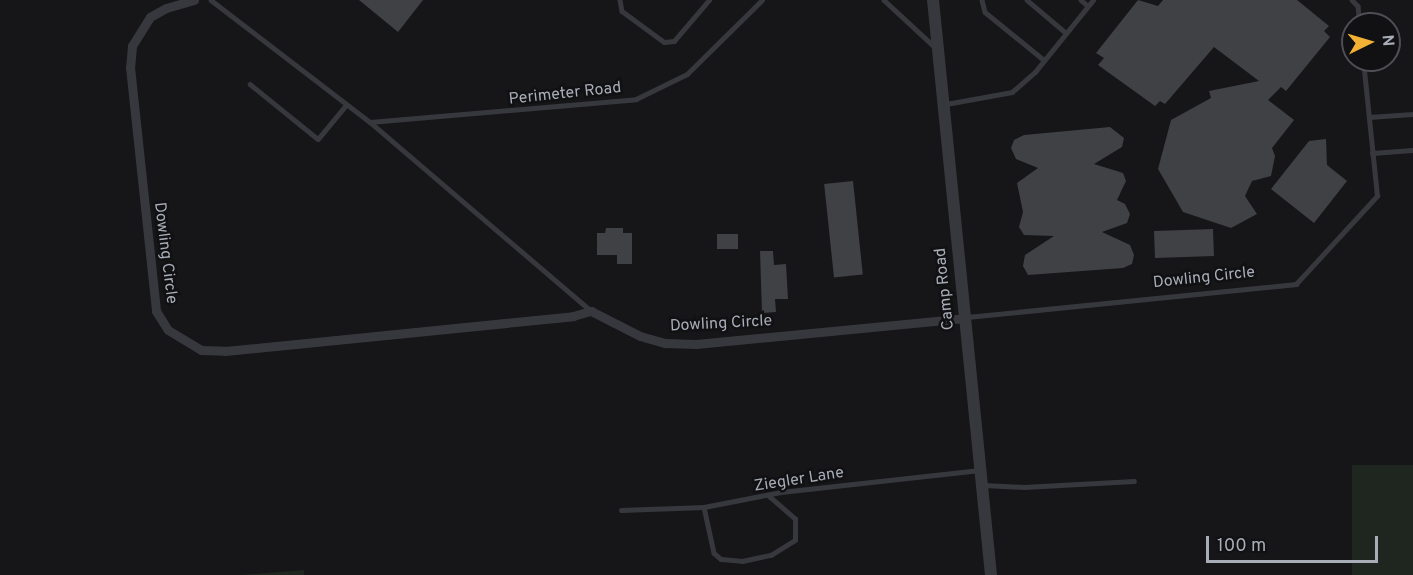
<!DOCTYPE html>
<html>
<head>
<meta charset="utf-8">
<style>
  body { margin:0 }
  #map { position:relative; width:1413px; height:575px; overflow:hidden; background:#161618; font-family:Overpass,sans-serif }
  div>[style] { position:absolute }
  .green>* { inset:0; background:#1e261f; transform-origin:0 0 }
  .building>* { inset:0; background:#404145; transform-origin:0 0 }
  .service>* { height:4.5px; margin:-2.25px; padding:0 2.25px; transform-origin:2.25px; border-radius:2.25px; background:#37383d }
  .minor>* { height:9px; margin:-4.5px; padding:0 4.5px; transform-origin:4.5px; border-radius:4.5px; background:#37383d }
  .tertiary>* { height:12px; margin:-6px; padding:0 6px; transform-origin:6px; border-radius:6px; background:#37383d }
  span { translate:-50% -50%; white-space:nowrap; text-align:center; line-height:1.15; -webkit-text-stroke:5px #111113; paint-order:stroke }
  .street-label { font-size:16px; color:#a8adb8 }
  .north { position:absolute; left:1341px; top:12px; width:60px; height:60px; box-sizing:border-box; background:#111113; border:2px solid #4d4f55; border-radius:50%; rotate:85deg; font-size:16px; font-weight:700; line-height:24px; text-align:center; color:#a8adb8 }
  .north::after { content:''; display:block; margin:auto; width:21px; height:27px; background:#f2b134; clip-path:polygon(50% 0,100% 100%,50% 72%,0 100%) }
  .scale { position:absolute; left:1206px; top:536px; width:172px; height:27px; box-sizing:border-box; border:3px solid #a8adb8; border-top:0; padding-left:8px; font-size:18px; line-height:21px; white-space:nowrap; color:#a8adb8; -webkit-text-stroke:4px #111113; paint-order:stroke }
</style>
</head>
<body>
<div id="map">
  <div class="green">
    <div style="left:1413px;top:465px;width:110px;height:61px;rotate:90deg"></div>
    <div style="clip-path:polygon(304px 570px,304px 575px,242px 575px)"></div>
  </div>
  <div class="building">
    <div style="clip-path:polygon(359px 0,423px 0,398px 32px)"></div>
    <div style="clip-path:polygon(1138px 0,1158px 6px,1163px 0,1297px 0,1329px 26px,1324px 31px,1330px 37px,1286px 91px,1281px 87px,1268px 100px,1294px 120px,1272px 148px,1275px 156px,1271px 176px,1252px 181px,1245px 196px,1257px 214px,1231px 228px,1183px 212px,1158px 169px,1171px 120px,1211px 98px,1209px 91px,1259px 81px,1214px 47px,1165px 104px,1160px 101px,1155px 106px,1098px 65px,1104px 58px,1096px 53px)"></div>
    <div style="clip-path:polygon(1110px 127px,1124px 138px,1122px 147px,1094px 164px,1123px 173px,1126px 181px,1117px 200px,1125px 204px,1130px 214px,1127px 223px,1102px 232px,1130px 245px,1134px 255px,1132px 264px,1123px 268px,1028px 275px,1023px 266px,1025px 255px,1054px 236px,1024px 235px,1019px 227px,1023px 212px,1017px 183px,1038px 168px,1016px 159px,1011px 148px,1014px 140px,1024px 135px)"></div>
    <div style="clip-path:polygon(1326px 139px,1327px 165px,1347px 181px,1314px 223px,1271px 189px,1309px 141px)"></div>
    <div style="left:853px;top:181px;width:94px;height:29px;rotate:84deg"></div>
    <div style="clip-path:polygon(606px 228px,623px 228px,623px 233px,632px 233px,632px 264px,617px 264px,617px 255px,597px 255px,597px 233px,605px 233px)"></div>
    <div style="left:1213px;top:229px;width:27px;height:59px;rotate:88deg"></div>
    <div style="left:717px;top:234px;width:21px;height:15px"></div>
    <div style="clip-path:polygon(760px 251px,773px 251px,774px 265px,786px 264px,788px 299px,775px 299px,776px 312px,762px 313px)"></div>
  </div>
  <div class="service">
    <div style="left:211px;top:0;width:200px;rotate:37.5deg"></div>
    <div style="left:370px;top:122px;width:291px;rotate:40.5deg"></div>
    <div style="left:620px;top:0;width:11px;rotate:80deg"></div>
    <div style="left:622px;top:11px;width:52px;rotate:36.4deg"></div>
    <div style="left:664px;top:42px;width:10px;rotate:-6deg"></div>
    <div style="left:674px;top:41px;width:54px;rotate:-49.5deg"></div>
    <div style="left:884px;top:0;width:69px;rotate:42.7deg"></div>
    <div style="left:982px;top:0;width:12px;rotate:76deg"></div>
    <div style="left:985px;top:12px;width:76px;rotate:39.1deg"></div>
    <div style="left:1027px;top:0;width:51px;rotate:40.2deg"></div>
    <div style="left:1081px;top:0;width:9px;rotate:41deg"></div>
    <div style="left:1352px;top:0;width:8px;rotate:45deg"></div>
    <div style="left:1358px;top:6px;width:18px;rotate:84deg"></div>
    <div style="left:250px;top:84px;width:87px;rotate:39deg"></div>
    <div style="left:318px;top:139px;width:44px;rotate:-50.5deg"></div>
    <div style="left:946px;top:104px;width:67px;rotate:-10.3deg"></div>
    <div style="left:1012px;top:92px;width:30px;rotate:-41deg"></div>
    <div style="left:1035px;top:72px;width:92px;rotate:-51.1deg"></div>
    <div style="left:1369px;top:117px;width:44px;rotate:-3.9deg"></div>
    <div style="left:370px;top:122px;width:267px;rotate:-4.9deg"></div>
    <div style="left:636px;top:99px;width:57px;rotate:-26.1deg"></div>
    <div style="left:687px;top:74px;width:105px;rotate:-44.6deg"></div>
    <div style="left:1372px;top:153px;width:41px;rotate:-4.2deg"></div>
    <div style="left:967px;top:317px;width:331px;rotate:-5.7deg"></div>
    <div style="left:1296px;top:284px;width:120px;rotate:-47.4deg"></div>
    <div style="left:1377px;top:196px;width:137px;rotate:-95.9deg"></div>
    <div style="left:984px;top:485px;width:40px;rotate:2.9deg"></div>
    <div style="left:1024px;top:487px;width:110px;rotate:-3.1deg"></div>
    <div style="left:704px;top:507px;width:47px;rotate:77.7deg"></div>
    <div style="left:714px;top:553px;width:9px;rotate:41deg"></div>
    <div style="left:721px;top:559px;width:21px;rotate:5deg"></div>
    <div style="left:742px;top:561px;width:30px;rotate:-12deg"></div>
    <div style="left:771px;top:555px;width:28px;rotate:-32deg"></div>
    <div style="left:795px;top:540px;width:21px;rotate:-90deg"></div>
    <div style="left:795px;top:519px;width:35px;rotate:-139deg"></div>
    <div style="left:621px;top:510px;width:83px;rotate:-2.1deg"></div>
    <div style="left:704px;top:507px;width:78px;rotate:-11deg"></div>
    <div style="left:781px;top:492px;width:200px;rotate:-6.3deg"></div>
  </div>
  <div class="minor">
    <div style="left:194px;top:0;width:29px;rotate:164deg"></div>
    <div style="left:166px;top:8px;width:18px;rotate:151deg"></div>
    <div style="left:150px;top:17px;width:34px;rotate:122deg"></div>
    <div style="left:132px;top:46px;width:21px;rotate:95deg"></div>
    <div style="left:130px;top:67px;width:245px;rotate:83.9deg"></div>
    <div style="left:156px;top:311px;width:22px;rotate:58deg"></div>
    <div style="left:168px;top:330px;width:39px;rotate:31deg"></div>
    <div style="left:201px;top:350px;width:24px;rotate:2deg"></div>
    <div style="left:225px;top:351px;width:350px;rotate:-5.7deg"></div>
    <div style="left:573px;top:316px;width:19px;rotate:-16deg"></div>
    <div style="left:591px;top:311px;width:55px;rotate:27deg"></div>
    <div style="left:640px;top:336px;width:26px;rotate:16deg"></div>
    <div style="left:665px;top:343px;width:31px;rotate:2deg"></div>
    <div style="left:696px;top:344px;width:270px;rotate:-5.5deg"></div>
  </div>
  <div class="tertiary">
    <div style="left:933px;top:0;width:578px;rotate:84.24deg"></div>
  </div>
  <div class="street-label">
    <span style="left:565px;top:94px;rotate:-6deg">Perimeter Road</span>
    <span style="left:165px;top:253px;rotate:83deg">Dowling Circle</span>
    <span style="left:1204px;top:278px;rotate:-6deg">Dowling Circle</span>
    <span style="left:945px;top:289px;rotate:-96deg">Camp Road</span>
    <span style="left:721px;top:324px;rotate:-3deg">Dowling Circle</span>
    <span style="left:799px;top:480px;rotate:-9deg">Ziegler Lane</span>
  </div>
  <div class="north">N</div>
  <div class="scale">100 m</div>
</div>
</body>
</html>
